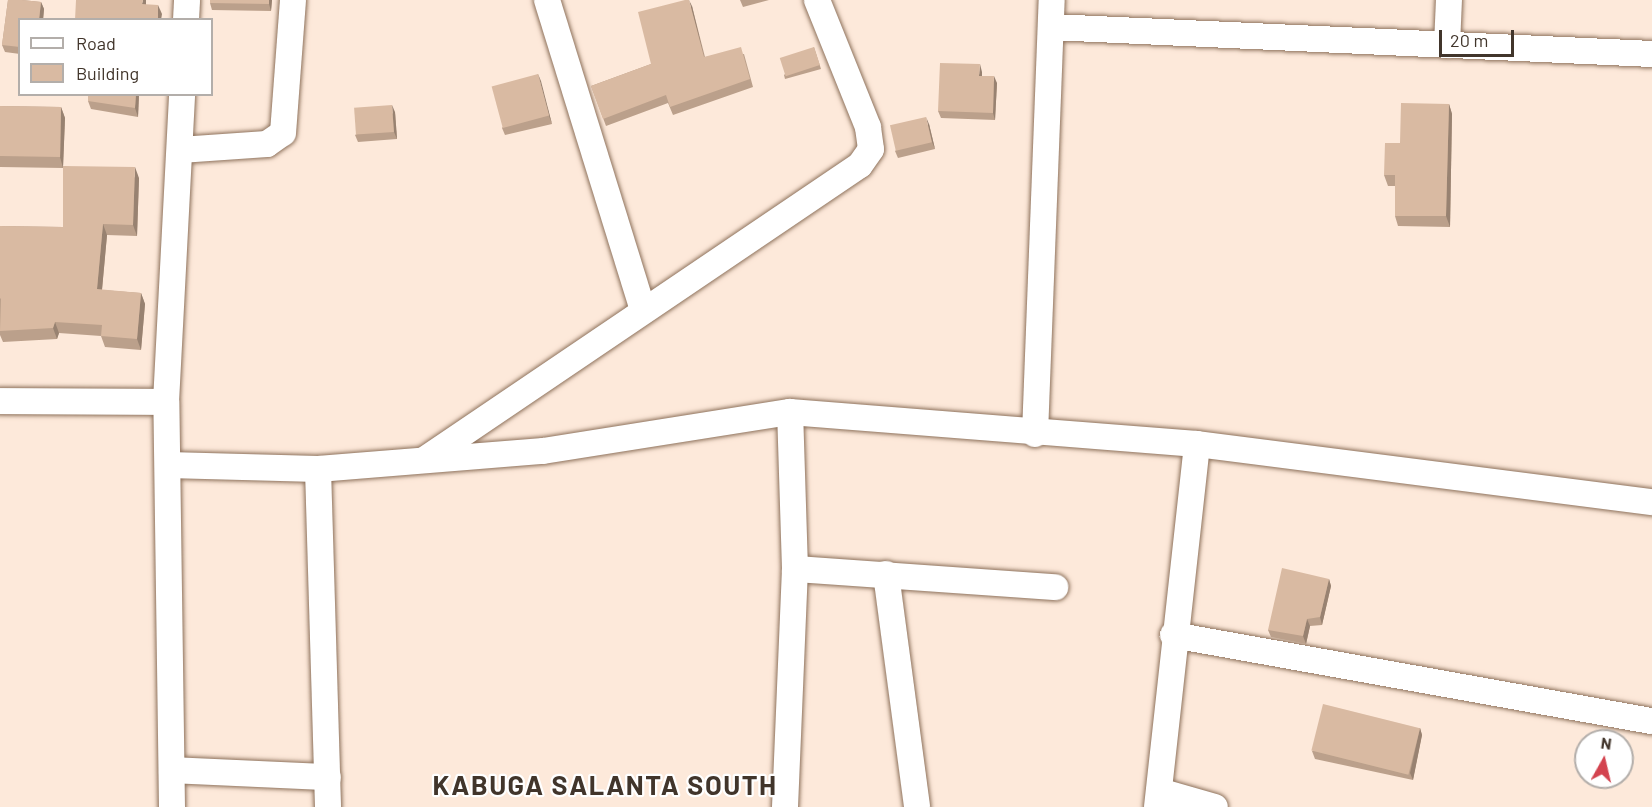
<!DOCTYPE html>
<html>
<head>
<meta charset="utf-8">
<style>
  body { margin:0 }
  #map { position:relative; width:1652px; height:807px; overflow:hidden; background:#fde9da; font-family:Barlow,sans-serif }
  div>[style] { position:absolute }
  .roads { filter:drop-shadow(0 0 2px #8e725c) drop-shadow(0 0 2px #8e725c) }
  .minor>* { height:26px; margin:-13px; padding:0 13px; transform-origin:13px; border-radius:13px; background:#fff }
  .wall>* { inset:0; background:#bba08b }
  .shaded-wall>* { inset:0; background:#988271 }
  .building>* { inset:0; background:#d9baa2; transform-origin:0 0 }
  span { translate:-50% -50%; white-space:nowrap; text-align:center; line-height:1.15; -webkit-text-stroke:4.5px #fff; paint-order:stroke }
  .district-label { font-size:27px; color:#41352b; font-weight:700; letter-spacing:1.5px }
  .legend { position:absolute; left:18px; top:18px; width:195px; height:78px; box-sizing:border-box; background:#fff; border:2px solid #b3aeaa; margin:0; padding:8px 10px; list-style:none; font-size:18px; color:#41352b }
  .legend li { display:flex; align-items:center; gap:12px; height:30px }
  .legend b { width:30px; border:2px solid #b3aeaa }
  .north { position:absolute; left:1574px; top:729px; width:60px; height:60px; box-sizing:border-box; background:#fff; border:2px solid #b3aeaa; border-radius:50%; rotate:8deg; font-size:16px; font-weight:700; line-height:24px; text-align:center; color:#41352b }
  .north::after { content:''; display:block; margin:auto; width:21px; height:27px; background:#d3434f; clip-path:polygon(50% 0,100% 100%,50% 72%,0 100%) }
  .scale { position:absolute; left:1439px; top:30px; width:75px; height:27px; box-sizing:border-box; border:3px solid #41352b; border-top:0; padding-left:8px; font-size:18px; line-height:21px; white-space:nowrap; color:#41352b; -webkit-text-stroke:4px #fff; paint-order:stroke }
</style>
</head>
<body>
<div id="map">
  <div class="roads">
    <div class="minor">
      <div style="left:547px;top:0;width:325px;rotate:72.8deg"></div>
      <div style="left:186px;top:20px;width:20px;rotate:-87deg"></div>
      <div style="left:1051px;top:27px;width:602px;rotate:2.57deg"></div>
      <div style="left:1447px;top:45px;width:45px;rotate:-87.5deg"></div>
      <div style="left:180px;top:150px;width:87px;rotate:-3.9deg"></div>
      <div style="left:267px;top:144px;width:19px;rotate:-35deg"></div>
      <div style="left:283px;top:133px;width:133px;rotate:-85.7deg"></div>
      <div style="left:0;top:401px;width:166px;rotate:0.3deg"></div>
      <div style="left:1035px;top:434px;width:434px;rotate:-87.8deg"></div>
      <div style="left:424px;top:460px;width:526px;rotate:-34.08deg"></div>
      <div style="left:860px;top:165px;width:19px;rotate:-55deg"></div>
      <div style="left:871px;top:149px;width:22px;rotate:-98deg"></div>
      <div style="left:868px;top:127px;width:137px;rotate:-111.9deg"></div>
      <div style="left:168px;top:465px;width:150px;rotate:1.5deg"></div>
      <div style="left:318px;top:469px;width:226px;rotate:-4.6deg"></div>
      <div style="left:543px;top:451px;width:250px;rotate:-9deg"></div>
      <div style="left:790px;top:412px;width:408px;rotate:4.5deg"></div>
      <div style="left:1197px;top:444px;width:459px;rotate:7.3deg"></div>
      <div style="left:318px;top:469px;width:338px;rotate:88.3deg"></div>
      <div style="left:795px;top:569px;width:261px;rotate:4deg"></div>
      <div style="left:886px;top:574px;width:235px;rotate:82.4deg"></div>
      <div style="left:1173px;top:635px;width:487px;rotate:10.2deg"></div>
      <div style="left:172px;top:770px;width:156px;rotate:2.6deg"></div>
      <div style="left:1159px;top:791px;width:58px;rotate:15.9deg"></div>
      <div style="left:172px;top:807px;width:405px;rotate:-90.8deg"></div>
      <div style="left:166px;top:402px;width:308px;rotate:-87deg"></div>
      <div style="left:785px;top:807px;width:238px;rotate:-87.6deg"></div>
      <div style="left:795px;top:569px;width:157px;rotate:-91.8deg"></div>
      <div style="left:1157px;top:807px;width:365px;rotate:-83.7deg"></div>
    </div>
  </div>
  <div class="wall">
    <div style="clip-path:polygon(8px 0,22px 0,41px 2px,44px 9px,43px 20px,20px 20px,20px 54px,5px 52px,2px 45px)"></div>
    <div style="clip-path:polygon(272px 0,271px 11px,212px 10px,210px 3px)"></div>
    <div style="clip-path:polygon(740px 0,769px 0,743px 7px)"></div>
    <div style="clip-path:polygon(692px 6px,705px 57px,744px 54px,753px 87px,673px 115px,668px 103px,606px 126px,591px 86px,651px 64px)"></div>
    <div style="clip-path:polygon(814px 47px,821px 69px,785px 79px,784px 75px)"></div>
    <div style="clip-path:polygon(982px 72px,982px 76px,997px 83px,995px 120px,941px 118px,938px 111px)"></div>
    <div style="clip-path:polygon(538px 74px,552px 124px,505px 135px,502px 128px)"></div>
    <div style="clip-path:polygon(88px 94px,139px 94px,138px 117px,91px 109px,88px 101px)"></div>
    <div style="clip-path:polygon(1449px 104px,1452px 114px,1450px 227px,1398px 226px,1395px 216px,1395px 186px,1388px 186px,1384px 175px,1400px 143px)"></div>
    <div style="clip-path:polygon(0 106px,61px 107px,65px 118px,63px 166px,139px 178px,137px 236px,107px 235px,102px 290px,141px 293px,145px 304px,141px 350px,105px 347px,101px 336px,59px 333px,57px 339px,3px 342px,0 335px,0 226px,63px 227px,63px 168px,0 167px)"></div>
    <div style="clip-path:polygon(395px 112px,397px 139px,358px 142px,355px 135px)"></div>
    <div style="clip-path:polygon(929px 124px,935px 149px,898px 158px,895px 151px)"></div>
    <div style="clip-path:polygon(1329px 579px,1331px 586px,1322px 625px,1310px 626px,1306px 644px,1271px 637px,1268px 630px)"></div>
    <div style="clip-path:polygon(1420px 728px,1422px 735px,1413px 780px,1315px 759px,1312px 751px)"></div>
  </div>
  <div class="shaded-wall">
    <div style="clip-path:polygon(143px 0,146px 0,146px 13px,142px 4px)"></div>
    <div style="clip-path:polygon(269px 0,272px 0,271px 11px,269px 4px)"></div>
    <div style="clip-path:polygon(689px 0,692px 6px,706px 65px,704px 57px)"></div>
    <div style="clip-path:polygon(41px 2px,44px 9px,43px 20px,39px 20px)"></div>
    <div style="clip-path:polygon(158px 5px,162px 14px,161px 20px,158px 20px)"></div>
    <div style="clip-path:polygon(980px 64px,982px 72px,982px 83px,979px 76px)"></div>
    <div style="clip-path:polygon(538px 74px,541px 81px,552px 124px,549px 116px)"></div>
    <div style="clip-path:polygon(994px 76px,997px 83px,995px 120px,993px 113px)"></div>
    <div style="clip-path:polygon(136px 94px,139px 94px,138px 117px,135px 108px)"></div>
    <div style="clip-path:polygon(1449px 104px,1452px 114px,1450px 227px,1446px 216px)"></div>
    <div style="clip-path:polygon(392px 105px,395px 112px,397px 139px,394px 132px)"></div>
    <div style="clip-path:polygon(61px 107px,65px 118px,63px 168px,60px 157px)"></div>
    <div style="clip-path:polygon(926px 117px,929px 124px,935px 149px,932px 142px)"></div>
    <div style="clip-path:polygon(135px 167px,139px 178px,137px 236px,133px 225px)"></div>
    <div style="clip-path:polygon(103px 224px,107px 235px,101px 300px,97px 289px)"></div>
    <div style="clip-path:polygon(141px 293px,145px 304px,141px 350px,137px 339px)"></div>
    <div style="clip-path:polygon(55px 322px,59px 333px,57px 339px,53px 328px)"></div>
    <div style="clip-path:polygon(1329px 579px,1331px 586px,1322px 625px,1320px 617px)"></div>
    <div style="clip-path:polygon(1307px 619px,1310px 626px,1306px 644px,1303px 636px)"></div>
    <div style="clip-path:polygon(1420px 728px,1422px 735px,1413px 780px,1410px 773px)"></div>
  </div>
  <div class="building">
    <div style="clip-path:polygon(8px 0,22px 0,41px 2px,39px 20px,20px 20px,20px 47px,2px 45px)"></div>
    <div style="clip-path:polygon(76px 0,143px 0,142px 4px,158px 5px,158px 20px,75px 20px)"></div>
    <div style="clip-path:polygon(210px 0,269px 0,269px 4px,210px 3px)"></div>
    <div style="clip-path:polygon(685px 0,689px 0,704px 57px,741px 47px,750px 79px,670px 107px,666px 95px,603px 119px,591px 86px,651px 64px,638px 12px)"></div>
    <div style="left:814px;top:47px;width:19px;height:36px;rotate:72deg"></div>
    <div style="clip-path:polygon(940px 63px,980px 64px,979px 76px,994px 76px,993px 113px,938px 111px)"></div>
    <div style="left:538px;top:74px;width:43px;height:48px;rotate:75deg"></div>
    <div style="clip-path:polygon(88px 94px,136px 94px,135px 108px,88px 101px)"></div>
    <div style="clip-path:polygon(1401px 103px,1449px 104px,1446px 216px,1395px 216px,1395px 175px,1384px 175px,1385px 143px,1400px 143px)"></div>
    <div style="left:392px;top:105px;width:27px;height:38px;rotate:86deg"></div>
    <div style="left:0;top:106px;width:61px;height:50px;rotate:1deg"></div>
    <div style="left:926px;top:117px;width:26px;height:37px;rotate:77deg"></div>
    <div style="clip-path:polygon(63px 166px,135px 167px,133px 225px,103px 224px,97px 289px,141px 293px,137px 339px,101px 336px,102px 325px,55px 322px,53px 328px,0 331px,1px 299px,0 298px,0 226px,63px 227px)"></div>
    <div style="clip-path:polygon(1282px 568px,1329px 579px,1320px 617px,1307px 619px,1303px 636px,1268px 630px)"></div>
    <div style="left:1323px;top:704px;width:100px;height:48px;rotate:14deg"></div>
  </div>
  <div class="district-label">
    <span style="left:605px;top:785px">KABUGA SALANTA SOUTH</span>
  </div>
  <ul class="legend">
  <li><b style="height:8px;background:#fff"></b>Road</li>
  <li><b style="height:16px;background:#d9baa2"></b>Building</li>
  </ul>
  <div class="north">N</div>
  <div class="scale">20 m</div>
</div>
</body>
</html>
